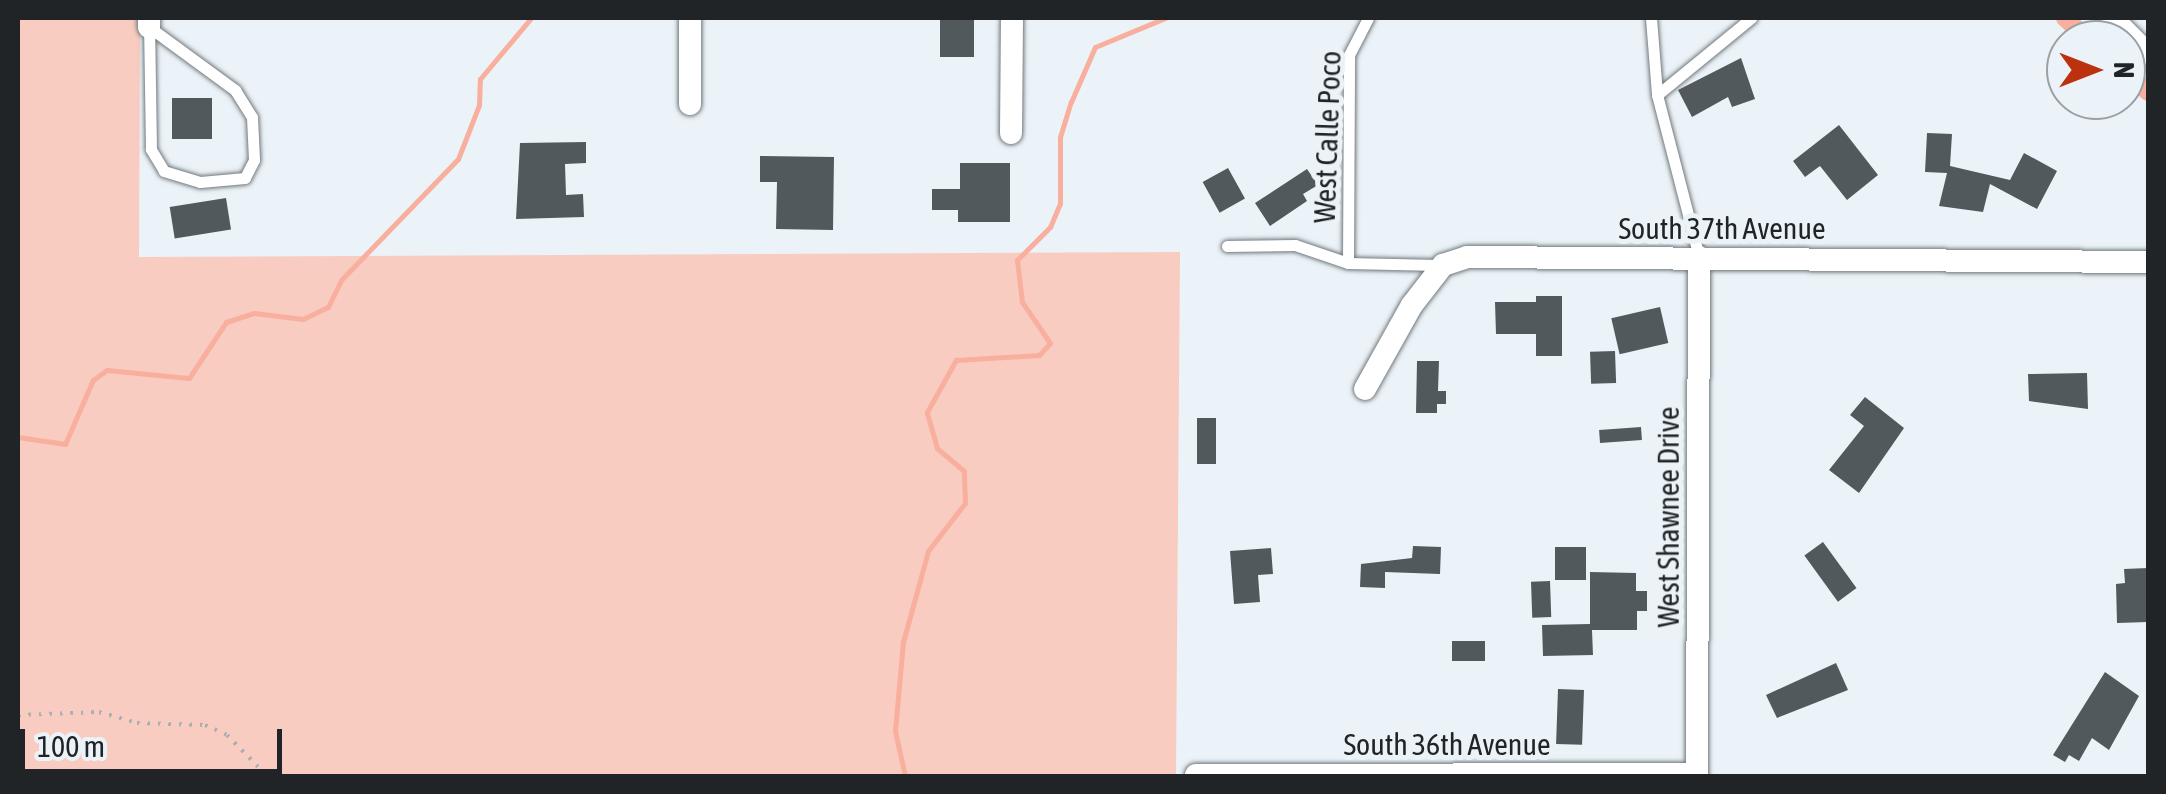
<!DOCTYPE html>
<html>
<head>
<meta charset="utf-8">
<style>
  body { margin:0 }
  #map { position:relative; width:2166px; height:794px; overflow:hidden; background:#ebf3f8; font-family:"Asap Condensed",sans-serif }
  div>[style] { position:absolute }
  .green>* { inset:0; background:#f9ccc1 }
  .stream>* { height:5px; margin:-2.5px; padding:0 2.5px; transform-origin:2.5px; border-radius:2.5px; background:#f8af9e }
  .canal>* { height:18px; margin:-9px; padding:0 9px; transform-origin:9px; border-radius:9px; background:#f8af9e }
  .building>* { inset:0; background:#52595d; transform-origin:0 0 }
  .path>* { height:4px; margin-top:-2px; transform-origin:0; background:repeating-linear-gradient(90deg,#a9afb3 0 2.5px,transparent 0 10.5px) }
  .roads { filter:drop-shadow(0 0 2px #72797d) drop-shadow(0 0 2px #72797d) }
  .lane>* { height:11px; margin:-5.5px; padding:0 5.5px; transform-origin:5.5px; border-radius:5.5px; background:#fff }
  .street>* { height:22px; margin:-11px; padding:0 11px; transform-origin:11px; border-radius:11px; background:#fff }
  span { translate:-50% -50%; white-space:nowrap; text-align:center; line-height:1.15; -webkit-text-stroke:10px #ebf3f8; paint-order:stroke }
  .street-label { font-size:30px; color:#212426 }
  .frame { position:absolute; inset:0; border:20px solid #212426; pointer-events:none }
  .north { position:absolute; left:2046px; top:20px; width:100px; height:100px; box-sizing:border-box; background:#ebf3f8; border:2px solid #9aa0a4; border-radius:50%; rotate:90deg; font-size:28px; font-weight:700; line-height:40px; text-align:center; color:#212426 }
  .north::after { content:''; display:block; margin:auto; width:35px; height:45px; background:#bc320e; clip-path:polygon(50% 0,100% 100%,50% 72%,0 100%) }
  .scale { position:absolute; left:20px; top:729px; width:262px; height:45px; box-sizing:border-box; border:5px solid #212426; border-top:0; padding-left:12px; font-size:30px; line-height:35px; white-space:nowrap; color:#212426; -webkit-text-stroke:8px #ebf3f8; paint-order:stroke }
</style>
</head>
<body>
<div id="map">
  <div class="green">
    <div style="clip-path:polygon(18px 18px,140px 18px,139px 257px,1180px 252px,1176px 776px,18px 776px)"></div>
  </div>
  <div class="stream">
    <div style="left:18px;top:437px;width:48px;rotate:8.5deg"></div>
    <div style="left:65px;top:444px;width:70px;rotate:-66.4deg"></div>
    <div style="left:93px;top:380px;width:17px;rotate:-36deg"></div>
    <div style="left:107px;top:370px;width:82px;rotate:5.6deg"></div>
    <div style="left:189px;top:378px;width:67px;rotate:-56.5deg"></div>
    <div style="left:226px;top:322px;width:29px;rotate:-18deg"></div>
    <div style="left:254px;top:313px;width:49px;rotate:7deg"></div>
    <div style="left:303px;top:319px;width:28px;rotate:-26deg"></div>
    <div style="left:328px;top:307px;width:30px;rotate:-64deg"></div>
    <div style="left:341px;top:280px;width:168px;rotate:-46deg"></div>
    <div style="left:458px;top:159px;width:58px;rotate:-68.7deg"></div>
    <div style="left:479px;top:105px;width:26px;rotate:-88deg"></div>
    <div style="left:480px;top:79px;width:80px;rotate:-50.1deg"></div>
    <div style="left:905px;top:776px;width:46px;rotate:-102.5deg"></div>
    <div style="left:895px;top:731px;width:89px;rotate:-84.9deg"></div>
    <div style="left:903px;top:642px;width:94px;rotate:-74.6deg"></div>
    <div style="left:928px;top:551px;width:61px;rotate:-52.4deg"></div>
    <div style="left:965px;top:503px;width:32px;rotate:-92deg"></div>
    <div style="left:964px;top:471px;width:35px;rotate:-140deg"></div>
    <div style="left:937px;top:448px;width:37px;rotate:-106deg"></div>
    <div style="left:927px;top:412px;width:60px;rotate:-60.9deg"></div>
    <div style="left:956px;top:360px;width:83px;rotate:-3.4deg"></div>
    <div style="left:1039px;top:355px;width:16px;rotate:-47deg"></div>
    <div style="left:1050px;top:343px;width:50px;rotate:-124.3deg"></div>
    <div style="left:1022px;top:302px;width:42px;rotate:-96.8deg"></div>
    <div style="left:1017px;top:260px;width:47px;rotate:-45deg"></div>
    <div style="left:1050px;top:227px;width:26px;rotate:-67deg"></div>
    <div style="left:1060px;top:203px;width:66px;rotate:-90deg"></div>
    <div style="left:1060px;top:137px;width:37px;rotate:-73deg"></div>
    <div style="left:1071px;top:102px;width:60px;rotate:-66.4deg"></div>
    <div style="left:1095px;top:47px;width:76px;rotate:-22.5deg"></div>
  </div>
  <div class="canal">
    <div style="left:2065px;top:18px;width:33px;rotate:43deg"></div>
    <div style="left:2126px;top:72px;width:30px;rotate:42deg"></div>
  </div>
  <div class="building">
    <div style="left:940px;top:18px;width:34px;height:39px"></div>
    <div style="clip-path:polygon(1741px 58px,1755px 99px,1732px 107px,1728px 97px,1692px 117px,1678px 90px)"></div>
    <div style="left:172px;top:98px;width:40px;height:41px"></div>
    <div style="clip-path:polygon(1839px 125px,1878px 175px,1847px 200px,1820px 166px,1805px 177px,1793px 161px)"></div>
    <div style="clip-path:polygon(1927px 133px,1952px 134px,1950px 166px,2010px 180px,2024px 153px,2057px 171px,2037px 209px,1990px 184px,1983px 212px,1939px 206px,1947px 173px,1925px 172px)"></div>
    <div style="clip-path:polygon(586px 142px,586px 163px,565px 164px,566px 195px,583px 194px,584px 217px,516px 219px,520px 143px)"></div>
    <div style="clip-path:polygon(760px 156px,834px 157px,833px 230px,776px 229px,777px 182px,760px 182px)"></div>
    <div style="clip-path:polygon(960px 163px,1010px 163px,1010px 222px,958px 222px,958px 210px,932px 210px,932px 189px,960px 189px)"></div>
    <div style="left:1228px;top:168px;width:35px;height:29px;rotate:61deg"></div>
    <div style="clip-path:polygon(1307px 169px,1318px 185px,1303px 194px,1307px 201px,1270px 226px,1255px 203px)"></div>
    <div style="left:226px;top:198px;width:32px;height:57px;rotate:81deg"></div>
    <div style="clip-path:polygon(1536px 296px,1562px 296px,1562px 356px,1536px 356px,1536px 334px,1496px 334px,1495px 302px,1536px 302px)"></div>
    <div style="left:1660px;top:307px;width:37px;height:50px;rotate:77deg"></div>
    <div style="left:1615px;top:351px;width:32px;height:25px;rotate:88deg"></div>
    <div style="clip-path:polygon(1417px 361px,1439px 361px,1438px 391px,1446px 391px,1446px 404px,1437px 404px,1437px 413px,1416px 413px)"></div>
    <div style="clip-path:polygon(2087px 373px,2088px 409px,2029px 401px,2028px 374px)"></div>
    <div style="clip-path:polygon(1865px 397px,1904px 428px,1859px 493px,1829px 470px,1864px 426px,1850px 415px)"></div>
    <div style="left:1197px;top:418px;width:19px;height:46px"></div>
    <div style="left:1641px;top:427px;width:13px;height:42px;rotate:86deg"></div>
    <div style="left:1823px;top:542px;width:57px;height:23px;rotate:54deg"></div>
    <div style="clip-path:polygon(1413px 546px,1441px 547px,1440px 574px,1385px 572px,1385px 588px,1360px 587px,1361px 564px,1412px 558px)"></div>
    <div style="left:1555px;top:547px;width:31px;height:33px"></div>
    <div style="clip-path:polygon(1271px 548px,1273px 574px,1258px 575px,1260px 602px,1234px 604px,1230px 551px)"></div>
    <div style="clip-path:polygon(2148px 568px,2148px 622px,2117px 623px,2116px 584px,2125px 583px,2124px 569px)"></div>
    <div style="clip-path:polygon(1590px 572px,1636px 573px,1636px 591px,1647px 591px,1647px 611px,1637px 611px,1637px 630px,1592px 630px,1593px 655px,1543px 656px,1542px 625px,1590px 624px)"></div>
    <div style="left:1550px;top:581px;width:36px;height:19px;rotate:88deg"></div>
    <div style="left:1452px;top:641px;width:33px;height:20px"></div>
    <div style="clip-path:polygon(1836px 663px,1848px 690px,1777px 718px,1766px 695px)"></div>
    <div style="clip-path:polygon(2105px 672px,2139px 696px,2109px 750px,2092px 738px,2079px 761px,2069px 755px,2065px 762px,2053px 755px)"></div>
    <div style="left:1558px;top:689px;width:26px;height:55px;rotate:2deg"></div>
  </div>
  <div class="path">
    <div style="left:18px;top:715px;width:81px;rotate:-2.1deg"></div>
    <div style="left:99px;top:712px;width:40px;rotate:16deg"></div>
    <div style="left:137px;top:723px;width:68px;rotate:1.7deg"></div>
    <div style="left:205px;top:725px;width:24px;rotate:24deg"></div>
    <div style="left:227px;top:735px;width:57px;rotate:45.7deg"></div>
  </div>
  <div class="roads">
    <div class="lane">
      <div style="left:1651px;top:18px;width:77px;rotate:85.5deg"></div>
      <div style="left:149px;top:27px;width:107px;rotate:36.2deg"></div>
      <div style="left:235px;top:90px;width:32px;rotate:58deg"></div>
      <div style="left:252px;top:117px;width:43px;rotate:87.3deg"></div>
      <div style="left:254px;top:160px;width:20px;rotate:117deg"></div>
      <div style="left:245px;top:178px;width:45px;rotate:174.9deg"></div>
      <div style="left:200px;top:182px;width:38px;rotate:-163deg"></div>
      <div style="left:164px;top:171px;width:26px;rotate:-121deg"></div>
      <div style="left:151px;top:149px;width:122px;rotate:-90.9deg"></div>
      <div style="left:1227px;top:246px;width:68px;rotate:-0.8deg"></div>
      <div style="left:1295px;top:245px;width:56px;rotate:18.8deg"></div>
      <div style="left:1348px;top:263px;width:91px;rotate:1.3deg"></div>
      <div style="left:1699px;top:257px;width:167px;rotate:-104.5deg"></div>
      <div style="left:1657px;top:95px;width:122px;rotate:-39.3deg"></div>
      <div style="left:1348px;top:263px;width:208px;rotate:-89.7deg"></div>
      <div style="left:1349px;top:55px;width:42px;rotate:-62.8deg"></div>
    </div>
    <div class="street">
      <div style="left:2112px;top:18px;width:51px;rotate:45deg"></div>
      <div style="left:149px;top:27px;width:9px;rotate:-90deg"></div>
      <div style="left:690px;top:104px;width:86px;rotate:-90deg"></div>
      <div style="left:1011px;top:133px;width:115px;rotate:-89.5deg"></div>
      <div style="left:1365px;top:389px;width:96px;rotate:-60.8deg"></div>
      <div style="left:1412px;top:305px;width:51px;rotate:-52.2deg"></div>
      <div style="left:1443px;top:265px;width:25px;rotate:-18deg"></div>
      <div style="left:1467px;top:257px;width:681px;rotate:0.42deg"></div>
      <div style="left:1196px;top:775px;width:501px;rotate:-0.11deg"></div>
      <div style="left:1697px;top:776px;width:519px;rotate:-89.78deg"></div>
    </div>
  </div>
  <div class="street-label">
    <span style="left:1327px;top:137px;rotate:-88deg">West Calle Poco</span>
    <span style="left:1722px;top:228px">South 37th Avenue</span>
    <span style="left:1668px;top:517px;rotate:-90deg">West Shawnee Drive</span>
    <span style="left:1447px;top:744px">South 36th Avenue</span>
  </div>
  <div class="frame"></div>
  <div class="north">N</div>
  <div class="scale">100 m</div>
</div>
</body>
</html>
